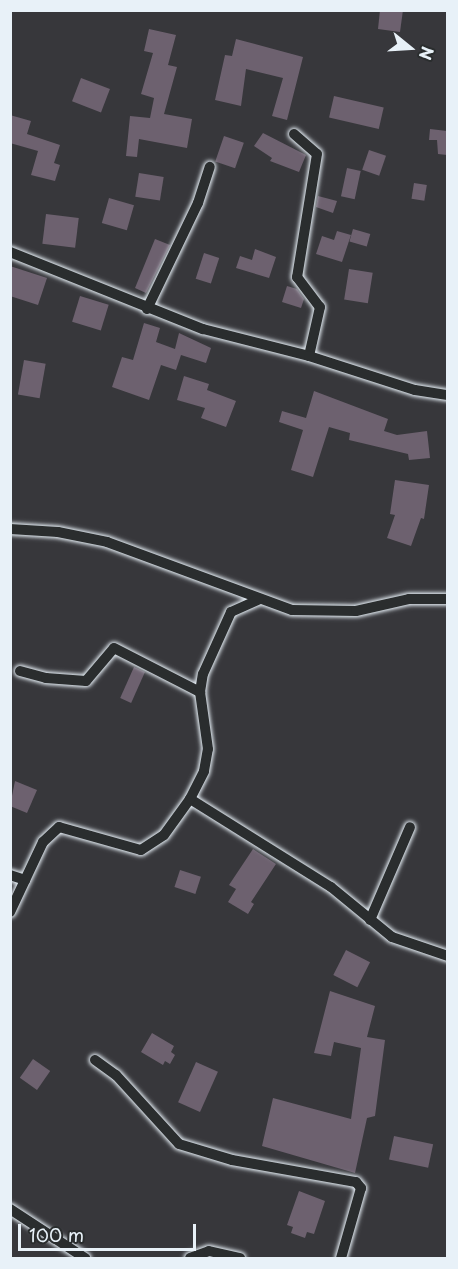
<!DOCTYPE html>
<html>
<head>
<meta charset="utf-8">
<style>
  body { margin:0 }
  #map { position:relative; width:458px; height:1269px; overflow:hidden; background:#37373b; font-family:"Playpen Sans",sans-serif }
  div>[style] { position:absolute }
  .building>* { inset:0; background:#6d616f; transform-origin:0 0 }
  .roads { filter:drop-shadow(0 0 2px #e8f1f8) drop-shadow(0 0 2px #e8f1f8) }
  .minor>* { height:10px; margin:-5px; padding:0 5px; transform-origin:5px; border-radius:5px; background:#2a2d2e }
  span { translate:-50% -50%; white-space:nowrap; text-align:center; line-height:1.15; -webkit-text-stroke:5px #2a2d2e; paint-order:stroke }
  .frame { position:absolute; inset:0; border:12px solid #e8f1f8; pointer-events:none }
  .north { position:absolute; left:380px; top:18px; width:60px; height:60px; -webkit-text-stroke:4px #2a2d2e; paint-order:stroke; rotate:108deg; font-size:16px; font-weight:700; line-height:24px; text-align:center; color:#e8f1f8 }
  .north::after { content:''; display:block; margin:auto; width:21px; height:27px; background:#e8f1f8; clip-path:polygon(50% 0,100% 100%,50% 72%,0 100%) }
  .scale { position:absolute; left:18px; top:1224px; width:178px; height:27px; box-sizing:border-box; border:3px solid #e8f1f8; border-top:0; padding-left:8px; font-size:18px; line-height:21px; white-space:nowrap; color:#e8f1f8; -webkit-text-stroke:4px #2a2d2e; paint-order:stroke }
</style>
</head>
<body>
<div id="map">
  <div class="building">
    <div style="clip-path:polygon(380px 10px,403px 10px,400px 32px,378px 29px)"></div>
    <div style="clip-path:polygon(149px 29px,176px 35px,168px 65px,177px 67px,164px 114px,192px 119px,187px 148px,139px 139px,137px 157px,126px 156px,130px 116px,150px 118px,154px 98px,141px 94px,153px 53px,144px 51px)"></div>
    <div style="clip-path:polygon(236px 39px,303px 57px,287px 120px,272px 116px,283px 78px,246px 69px,241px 106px,215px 100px,225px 55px,232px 56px)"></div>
    <div style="left:81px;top:78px;width:31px;height:25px;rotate:21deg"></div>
    <div style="left:334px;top:96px;width:51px;height:22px;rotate:13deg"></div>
    <div style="clip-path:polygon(10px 115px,31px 121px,27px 134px,60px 145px,54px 163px,60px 165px,55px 181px,31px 175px,38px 151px,10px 143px)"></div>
    <div style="clip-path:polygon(430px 129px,447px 131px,447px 155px,438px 154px,437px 140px,429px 140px)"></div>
    <div style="clip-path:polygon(263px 133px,306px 155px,299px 172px,270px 161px,272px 158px,254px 146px)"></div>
    <div style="left:224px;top:136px;width:21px;height:27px;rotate:19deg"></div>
    <div style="left:369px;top:150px;width:18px;height:21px;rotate:19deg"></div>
    <div style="left:347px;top:168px;width:14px;height:29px;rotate:12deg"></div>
    <div style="left:139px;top:173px;width:25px;height:24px;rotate:9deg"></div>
    <div style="left:414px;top:183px;width:13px;height:16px;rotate:9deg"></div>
    <div style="clip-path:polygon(318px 196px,337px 201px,333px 213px,316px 207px)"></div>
    <div style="left:109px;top:198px;width:26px;height:26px;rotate:16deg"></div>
    <div style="left:46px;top:214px;width:33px;height:30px;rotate:7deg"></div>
    <div style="left:353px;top:229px;width:18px;height:13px;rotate:16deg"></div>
    <div style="clip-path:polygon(337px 231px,351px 235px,342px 262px,316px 254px,322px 236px,334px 240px)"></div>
    <div style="clip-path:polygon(155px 239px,170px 245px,146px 293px,135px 288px)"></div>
    <div style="clip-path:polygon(255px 249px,276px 257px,269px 278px,236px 268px,240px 256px,252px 260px)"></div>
    <div style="left:204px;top:253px;width:16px;height:27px;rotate:18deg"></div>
    <div style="clip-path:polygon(10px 266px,47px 278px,38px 305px,10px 296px)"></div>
    <div style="left:349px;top:269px;width:24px;height:31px;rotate:9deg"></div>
    <div style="clip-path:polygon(287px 286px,297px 289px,304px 299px,301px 308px,282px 302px)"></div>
    <div style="left:80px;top:296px;width:30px;height:27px;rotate:17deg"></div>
    <div style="clip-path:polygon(144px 323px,160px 328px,156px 342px,175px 349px,179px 333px,211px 348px,206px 363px,181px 355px,176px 370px,161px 365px,149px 400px,112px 387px,122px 357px,133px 360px)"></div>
    <div style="left:24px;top:360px;width:22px;height:35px;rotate:10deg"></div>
    <div style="clip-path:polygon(184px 376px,209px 384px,207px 390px,236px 401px,226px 427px,201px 418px,205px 408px,177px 400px)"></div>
    <div style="clip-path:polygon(314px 391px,388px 419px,384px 431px,397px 435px,427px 431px,430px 458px,409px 460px,408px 454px,349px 440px,350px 433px,329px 427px,313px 477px,291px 470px,303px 430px,279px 422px,282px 411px,306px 418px)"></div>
    <div style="clip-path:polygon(395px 480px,429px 485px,424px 519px,421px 518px,411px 546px,387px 538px,395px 515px,390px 514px)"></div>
    <div style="left:134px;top:667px;width:12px;height:34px;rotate:24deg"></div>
    <div style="clip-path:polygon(15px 781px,37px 790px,27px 813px,10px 806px)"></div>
    <div style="clip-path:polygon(253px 849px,276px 864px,251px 902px,254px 904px,248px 914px,228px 902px,236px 889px,229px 885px)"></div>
    <div style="left:180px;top:870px;width:22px;height:18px;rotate:18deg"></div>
    <div style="left:346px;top:950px;width:27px;height:28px;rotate:27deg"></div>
    <div style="clip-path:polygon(330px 991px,375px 1006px,367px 1037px,385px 1040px,375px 1116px,367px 1118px,355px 1173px,262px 1146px,273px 1098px,351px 1119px,361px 1048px,334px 1042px,331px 1056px,314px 1053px)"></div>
    <div style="clip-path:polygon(152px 1033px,174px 1046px,171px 1052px,175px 1055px,170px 1064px,165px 1061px,163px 1065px,141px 1052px)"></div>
    <div style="left:33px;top:1059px;width:21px;height:23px;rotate:35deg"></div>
    <div style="left:196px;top:1062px;width:24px;height:44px;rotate:24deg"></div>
    <div style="left:394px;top:1136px;width:40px;height:24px;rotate:12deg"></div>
    <div style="clip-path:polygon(299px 1191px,325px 1201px,314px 1234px,307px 1232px,305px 1238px,291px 1233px,293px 1227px,287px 1225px)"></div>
  </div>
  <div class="roads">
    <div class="minor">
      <div style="left:294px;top:134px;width:30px;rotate:41deg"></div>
      <div style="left:317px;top:154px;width:125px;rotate:99.2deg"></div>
      <div style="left:297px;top:277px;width:38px;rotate:53deg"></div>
      <div style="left:320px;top:307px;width:50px;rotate:102.7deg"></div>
      <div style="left:10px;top:252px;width:208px;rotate:21.8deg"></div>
      <div style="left:203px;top:329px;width:109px;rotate:14.3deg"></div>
      <div style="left:309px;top:356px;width:111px;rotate:17.8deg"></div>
      <div style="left:415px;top:390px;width:33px;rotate:9deg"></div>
      <div style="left:147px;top:309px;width:118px;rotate:-64.3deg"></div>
      <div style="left:198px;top:203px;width:38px;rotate:-72deg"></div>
      <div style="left:10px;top:529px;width:48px;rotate:3.6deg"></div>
      <div style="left:58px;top:532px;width:50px;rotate:11.5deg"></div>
      <div style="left:107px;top:542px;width:197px;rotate:20.2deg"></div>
      <div style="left:292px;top:610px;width:64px;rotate:0.9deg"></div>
      <div style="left:356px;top:611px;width:54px;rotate:-12.8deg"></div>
      <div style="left:409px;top:599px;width:39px"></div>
      <div style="left:20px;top:671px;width:27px;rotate:15deg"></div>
      <div style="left:46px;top:678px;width:40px;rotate:4.3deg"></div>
      <div style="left:86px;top:681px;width:43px;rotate:-49.7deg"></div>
      <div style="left:114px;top:648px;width:97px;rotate:27.1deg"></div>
      <div style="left:190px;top:799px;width:166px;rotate:32deg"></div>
      <div style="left:331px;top:887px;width:79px;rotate:39.3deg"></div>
      <div style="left:392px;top:937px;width:59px;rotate:18.7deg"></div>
      <div style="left:10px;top:875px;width:16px;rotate:18deg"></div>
      <div style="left:10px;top:912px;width:77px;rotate:-64.8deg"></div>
      <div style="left:43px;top:842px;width:22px;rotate:-43deg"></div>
      <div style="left:59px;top:827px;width:85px;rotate:15.7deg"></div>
      <div style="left:141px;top:850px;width:27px;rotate:-33deg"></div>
      <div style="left:164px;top:835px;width:44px;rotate:-54.2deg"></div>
      <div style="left:190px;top:799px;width:31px;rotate:-63deg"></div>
      <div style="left:204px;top:771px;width:22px;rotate:-80deg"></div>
      <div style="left:208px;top:749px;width:58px;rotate:-98deg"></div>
      <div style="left:200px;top:692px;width:18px;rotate:-81deg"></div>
      <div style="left:203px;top:674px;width:68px;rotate:-65.7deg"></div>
      <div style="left:231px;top:612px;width:30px;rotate:-24deg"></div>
      <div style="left:370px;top:920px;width:101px;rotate:-66.7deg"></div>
      <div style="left:95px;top:1060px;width:26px;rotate:36deg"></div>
      <div style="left:116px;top:1075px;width:93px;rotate:47.6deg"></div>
      <div style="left:179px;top:1144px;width:55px;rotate:16.8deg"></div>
      <div style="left:232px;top:1160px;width:126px;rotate:10.1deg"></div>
      <div style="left:356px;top:1182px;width:8px;rotate:50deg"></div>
      <div style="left:361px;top:1188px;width:73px;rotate:105.9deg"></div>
      <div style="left:10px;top:1209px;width:90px;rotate:33.2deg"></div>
      <div style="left:190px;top:1258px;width:20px;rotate:-20deg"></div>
      <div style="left:209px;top:1251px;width:32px;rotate:13deg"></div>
    </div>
  </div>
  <div class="frame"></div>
  <div class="north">N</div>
  <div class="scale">100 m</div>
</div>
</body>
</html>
